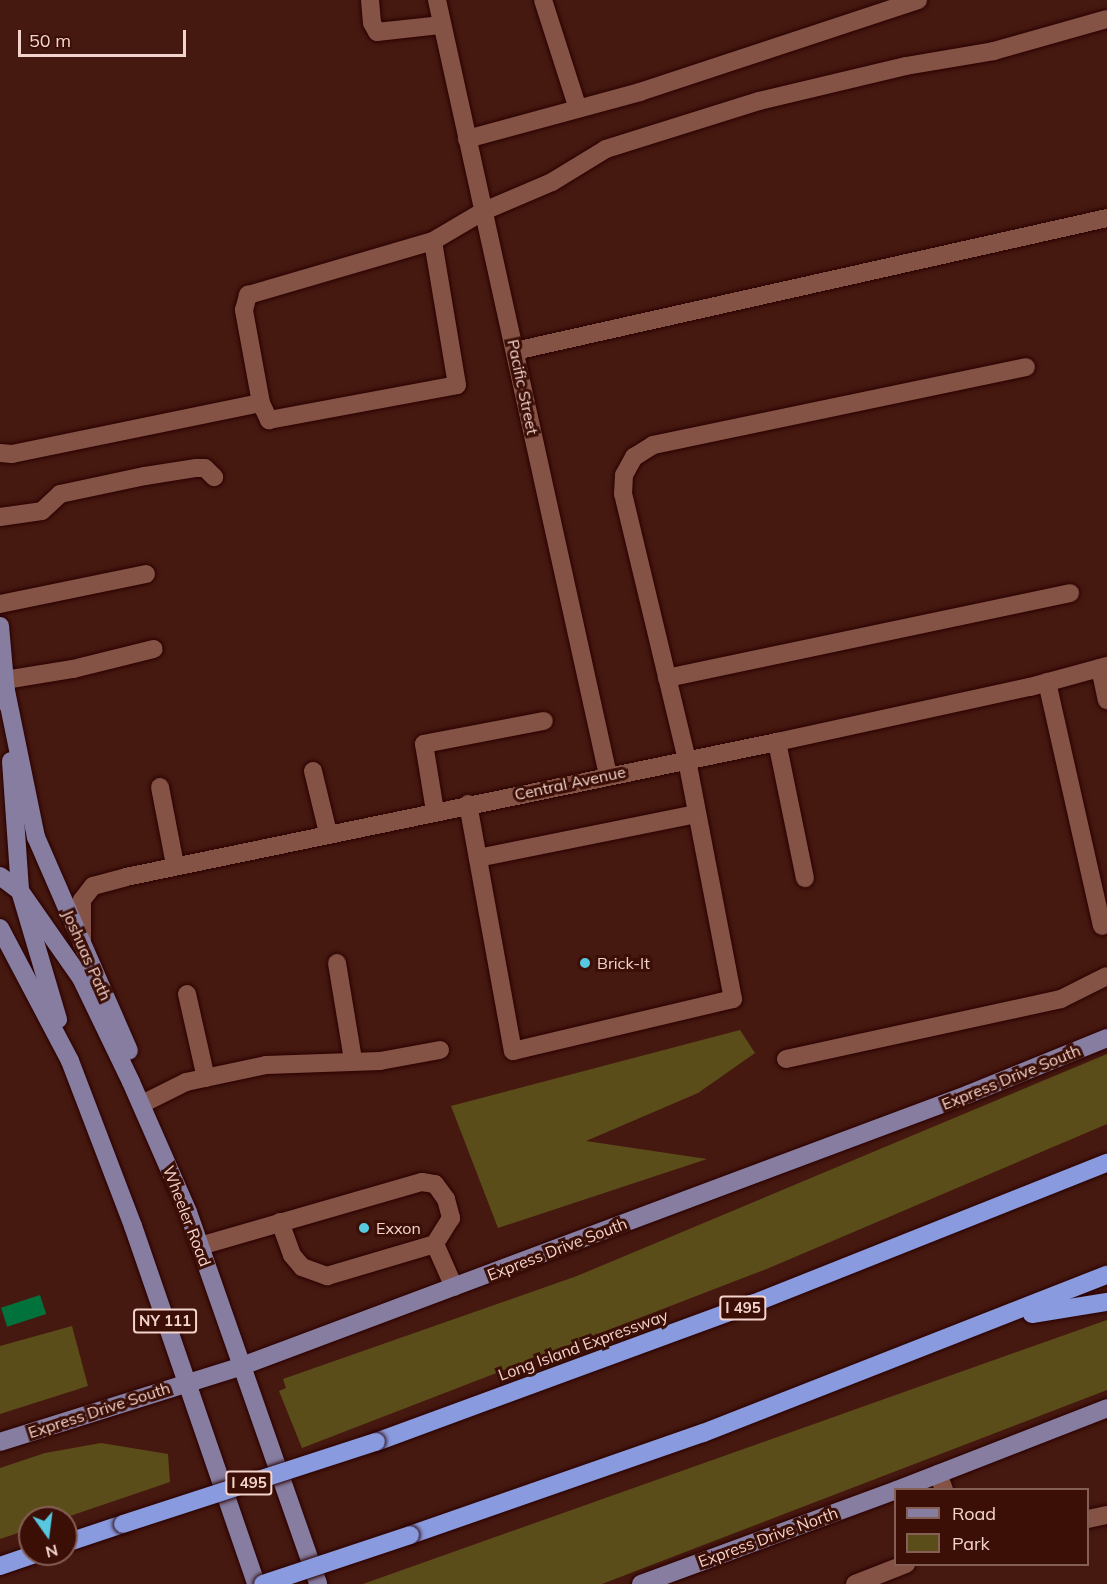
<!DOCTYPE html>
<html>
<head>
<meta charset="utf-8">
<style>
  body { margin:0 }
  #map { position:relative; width:1107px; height:1584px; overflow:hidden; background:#461910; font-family:Mulish,sans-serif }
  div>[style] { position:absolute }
  .green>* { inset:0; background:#5b4d1a }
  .water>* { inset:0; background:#01723b; transform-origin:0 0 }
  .roads { filter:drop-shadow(0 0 2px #2a0100) drop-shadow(0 0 2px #2a0100) }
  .minor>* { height:18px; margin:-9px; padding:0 9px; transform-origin:9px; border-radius:9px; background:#855246 }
  .major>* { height:18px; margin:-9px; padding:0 9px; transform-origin:9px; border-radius:9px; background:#877da1 }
  .highway>* { height:18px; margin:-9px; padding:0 9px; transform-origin:9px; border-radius:9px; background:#899ade }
  .bridges { filter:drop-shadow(0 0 2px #2a0100) drop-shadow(0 0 2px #2a0100) }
  .highway-bridge>* { height:18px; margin:-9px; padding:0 9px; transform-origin:9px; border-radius:9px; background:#899ade }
  .dots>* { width:16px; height:16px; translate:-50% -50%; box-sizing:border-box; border:3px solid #3b0f06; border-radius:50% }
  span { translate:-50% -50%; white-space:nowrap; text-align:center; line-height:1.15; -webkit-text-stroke:6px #3b0f06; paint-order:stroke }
  .shield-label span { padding:2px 4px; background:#3b0f06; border:2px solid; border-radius:4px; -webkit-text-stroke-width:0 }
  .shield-label { font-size:15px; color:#f3d4cd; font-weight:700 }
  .street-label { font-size:16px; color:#f3d4cd }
  .poi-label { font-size:16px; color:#f3d4cd }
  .left { translate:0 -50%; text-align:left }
  .legend { position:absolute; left:894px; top:1488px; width:195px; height:78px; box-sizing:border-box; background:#3b0f06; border:2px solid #855e56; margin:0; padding:8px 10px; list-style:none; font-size:18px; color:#f3d4cd }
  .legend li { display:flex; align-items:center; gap:12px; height:30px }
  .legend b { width:30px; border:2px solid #855e56 }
  .north { position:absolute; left:18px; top:1506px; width:60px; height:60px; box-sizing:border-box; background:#3b0f06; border:2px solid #855e56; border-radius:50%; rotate:166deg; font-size:16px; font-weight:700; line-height:24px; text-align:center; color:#f3d4cd }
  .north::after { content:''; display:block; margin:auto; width:21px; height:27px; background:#56c9e1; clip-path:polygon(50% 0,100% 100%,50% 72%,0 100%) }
  .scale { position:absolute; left:18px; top:30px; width:168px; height:27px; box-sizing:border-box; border:3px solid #f3d4cd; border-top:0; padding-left:8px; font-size:18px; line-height:21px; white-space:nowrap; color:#f3d4cd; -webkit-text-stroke:4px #3b0f06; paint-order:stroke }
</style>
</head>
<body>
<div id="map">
  <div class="green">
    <div style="clip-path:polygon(740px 1030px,755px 1053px,698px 1093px,586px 1141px,707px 1159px,498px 1228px,451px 1106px)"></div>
    <div style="clip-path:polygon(1107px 1054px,1107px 1124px,769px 1268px,302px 1448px,279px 1391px,286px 1388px,283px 1379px,577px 1276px)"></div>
    <div style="clip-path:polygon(1107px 1320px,1107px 1390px,602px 1584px,363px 1584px)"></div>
    <div style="clip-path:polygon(72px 1326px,88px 1386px,0 1414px,0 1346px)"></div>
    <div style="clip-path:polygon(101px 1443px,168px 1454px,170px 1482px,64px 1518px,30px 1518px,30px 1529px,0 1539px,0 1468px,45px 1453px)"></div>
  </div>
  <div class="water">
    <div style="left:40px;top:1295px;width:20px;height:41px;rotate:72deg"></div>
  </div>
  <div class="roads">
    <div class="minor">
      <div style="left:370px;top:0;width:23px;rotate:85deg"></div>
      <div style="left:372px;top:23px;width:10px;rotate:61deg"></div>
      <div style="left:377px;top:32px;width:63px;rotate:-6.3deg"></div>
      <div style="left:437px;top:0;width:794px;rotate:77.56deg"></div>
      <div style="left:543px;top:0;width:114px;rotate:72.2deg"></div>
      <div style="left:467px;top:139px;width:179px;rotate:-15.2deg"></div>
      <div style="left:640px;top:92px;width:293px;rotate:-18.3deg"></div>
      <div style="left:515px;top:351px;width:607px;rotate:-12.66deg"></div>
      <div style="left:261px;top:403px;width:95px;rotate:-100.4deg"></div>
      <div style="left:244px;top:310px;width:16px;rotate:-75deg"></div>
      <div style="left:248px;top:295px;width:193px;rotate:-16.3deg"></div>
      <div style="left:0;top:453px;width:12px;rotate:5deg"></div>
      <div style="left:12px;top:454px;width:254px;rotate:-11.6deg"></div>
      <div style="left:261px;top:403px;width:19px;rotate:65deg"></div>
      <div style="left:269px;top:420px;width:191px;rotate:-10.5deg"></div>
      <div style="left:457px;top:385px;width:146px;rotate:-99.5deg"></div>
      <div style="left:433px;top:241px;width:59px;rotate:-30.5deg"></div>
      <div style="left:484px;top:211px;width:74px;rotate:-23.1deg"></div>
      <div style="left:552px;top:182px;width:63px;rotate:-31.4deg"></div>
      <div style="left:606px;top:149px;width:160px;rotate:-17.4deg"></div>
      <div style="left:759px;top:101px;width:151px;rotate:-13.4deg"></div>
      <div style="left:906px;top:66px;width:89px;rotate:-9.7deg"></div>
      <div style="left:994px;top:51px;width:117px;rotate:-15.8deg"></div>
      <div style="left:0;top:517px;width:42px;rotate:-8.1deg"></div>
      <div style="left:42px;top:511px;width:25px;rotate:-43deg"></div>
      <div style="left:60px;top:494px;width:87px;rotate:-12deg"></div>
      <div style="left:145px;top:476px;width:52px;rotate:-8.9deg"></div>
      <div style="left:196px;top:468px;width:9px"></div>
      <div style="left:205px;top:468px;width:13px;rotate:45deg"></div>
      <div style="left:0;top:604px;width:149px;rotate:-11.6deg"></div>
      <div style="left:1100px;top:668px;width:33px;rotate:78deg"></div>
      <div style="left:667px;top:678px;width:412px;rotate:-11.9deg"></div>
      <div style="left:5px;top:680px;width:69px;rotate:-9.2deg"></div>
      <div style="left:73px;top:669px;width:83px;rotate:-13.9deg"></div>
      <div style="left:1047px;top:682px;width:250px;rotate:77.3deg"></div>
      <div style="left:777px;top:742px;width:139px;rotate:78.4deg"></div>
      <div style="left:313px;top:771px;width:64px;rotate:76.4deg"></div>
      <div style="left:160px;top:787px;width:79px;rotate:79.1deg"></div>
      <div style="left:468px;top:804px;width:251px;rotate:79.7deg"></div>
      <div style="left:513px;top:1051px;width:226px;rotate:-13.3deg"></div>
      <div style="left:733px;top:999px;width:243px;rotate:-100.9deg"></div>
      <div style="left:687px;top:760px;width:274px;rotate:-103.5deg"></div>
      <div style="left:623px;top:494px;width:19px;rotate:-87deg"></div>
      <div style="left:624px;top:475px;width:21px;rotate:-61deg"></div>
      <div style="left:634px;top:457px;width:22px;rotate:-32deg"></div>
      <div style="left:653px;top:445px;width:381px;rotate:-11.8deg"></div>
      <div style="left:435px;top:811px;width:68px;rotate:-99.3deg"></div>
      <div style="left:424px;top:744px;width:122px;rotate:-10.9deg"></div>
      <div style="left:478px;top:858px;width:223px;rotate:-11.4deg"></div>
      <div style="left:82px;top:944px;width:44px;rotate:-90deg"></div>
      <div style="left:82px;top:900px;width:18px;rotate:-52deg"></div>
      <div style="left:93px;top:886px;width:34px;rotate:-15deg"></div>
      <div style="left:126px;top:877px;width:665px;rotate:-11.72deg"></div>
      <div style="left:777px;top:742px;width:259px;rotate:-12.3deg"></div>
      <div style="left:1030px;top:687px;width:80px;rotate:-15.3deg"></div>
      <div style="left:337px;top:963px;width:98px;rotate:80.6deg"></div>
      <div style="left:187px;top:994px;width:86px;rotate:77.3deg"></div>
      <div style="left:786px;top:1059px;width:281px;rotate:-12.3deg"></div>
      <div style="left:1061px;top:999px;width:51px;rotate:-26.6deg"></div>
      <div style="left:148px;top:1101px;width:42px;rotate:-26.6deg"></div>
      <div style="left:186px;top:1082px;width:82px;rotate:-12deg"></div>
      <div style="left:266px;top:1065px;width:114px;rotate:-2deg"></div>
      <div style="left:380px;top:1061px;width:61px;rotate:-10.4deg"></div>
      <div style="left:280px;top:1222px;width:35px;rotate:70deg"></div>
      <div style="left:292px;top:1255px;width:16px;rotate:50deg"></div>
      <div style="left:302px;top:1267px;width:27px;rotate:20deg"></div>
      <div style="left:327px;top:1276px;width:113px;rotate:-16.5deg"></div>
      <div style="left:200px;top:1246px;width:231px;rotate:-16.1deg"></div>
      <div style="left:422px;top:1182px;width:13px;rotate:9deg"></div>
      <div style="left:435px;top:1184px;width:19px;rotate:54deg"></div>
      <div style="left:446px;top:1199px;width:20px;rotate:75deg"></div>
      <div style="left:451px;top:1218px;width:31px;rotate:122deg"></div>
      <div style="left:435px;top:1244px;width:47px;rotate:66.2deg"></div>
      <div style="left:938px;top:1474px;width:17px;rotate:69deg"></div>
      <div style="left:1088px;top:1519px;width:19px;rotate:-12deg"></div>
      <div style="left:855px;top:1584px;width:55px;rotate:-21.4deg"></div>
    </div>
    <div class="major">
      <div style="left:0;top:626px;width:78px;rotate:84.9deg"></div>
      <div style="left:6px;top:691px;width:149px;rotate:78.4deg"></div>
      <div style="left:36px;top:837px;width:233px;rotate:66.5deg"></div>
      <div style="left:11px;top:761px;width:130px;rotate:86deg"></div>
      <div style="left:20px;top:891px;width:134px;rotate:73.5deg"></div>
      <div style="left:0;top:876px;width:25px;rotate:37deg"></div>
      <div style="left:20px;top:891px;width:106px;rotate:55deg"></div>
      <div style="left:81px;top:978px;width:115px;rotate:64.3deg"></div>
      <div style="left:131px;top:1082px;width:142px;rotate:66.3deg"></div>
      <div style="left:188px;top:1212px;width:394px;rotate:70.7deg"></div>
      <div style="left:0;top:928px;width:150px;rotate:62.2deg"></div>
      <div style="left:70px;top:1061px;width:177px;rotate:69.1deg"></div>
      <div style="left:133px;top:1226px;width:379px;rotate:71deg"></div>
      <div style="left:0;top:1442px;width:254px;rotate:-17.4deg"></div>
      <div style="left:242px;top:1366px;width:776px;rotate:-20.51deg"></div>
      <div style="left:969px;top:1094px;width:149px;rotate:-22.1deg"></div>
      <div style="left:897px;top:1490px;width:225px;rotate:-21.3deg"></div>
      <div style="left:641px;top:1584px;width:272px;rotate:-20.2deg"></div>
    </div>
    <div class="highway">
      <div style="left:1032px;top:1314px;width:76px;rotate:-9.1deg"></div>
      <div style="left:376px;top:1442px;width:401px;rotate:-20.2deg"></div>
      <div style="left:752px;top:1304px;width:382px;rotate:-21.7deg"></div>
      <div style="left:410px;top:1535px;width:310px;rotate:-19.2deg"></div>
      <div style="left:703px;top:1433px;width:434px;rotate:-21.4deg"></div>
      <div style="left:66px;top:1543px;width:60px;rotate:-18.4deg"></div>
      <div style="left:0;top:1566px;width:37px;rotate:-19deg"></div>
    </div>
  </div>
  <div class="bridges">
    <div class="highway-bridge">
      <div style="left:123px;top:1524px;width:266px;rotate:-18deg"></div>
      <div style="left:263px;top:1584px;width:155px;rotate:-18.4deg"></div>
    </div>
  </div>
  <div class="dots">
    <div style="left:585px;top:963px;background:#56c9e1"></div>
    <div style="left:364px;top:1228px;background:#56c9e1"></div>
  </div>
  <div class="shield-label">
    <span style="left:743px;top:1308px">I 495</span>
    <span style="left:165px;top:1321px">NY 111</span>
    <span style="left:249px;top:1483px">I 495</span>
  </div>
  <div class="street-label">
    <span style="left:523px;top:387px;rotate:78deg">Pacific Street</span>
    <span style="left:570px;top:783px;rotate:-12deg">Central Avenue</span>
    <span style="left:87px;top:955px;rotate:66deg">Joshuas Path</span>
    <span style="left:1011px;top:1077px;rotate:-22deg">Express Drive South</span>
    <span style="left:187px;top:1216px;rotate:69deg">Wheeler Road</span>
    <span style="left:557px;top:1249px;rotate:-21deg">Express Drive South</span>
    <span style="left:583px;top:1345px;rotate:-20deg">Long Island Expressway</span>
    <span style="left:99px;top:1410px;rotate:-18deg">Express Drive South</span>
    <span style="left:768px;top:1537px;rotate:-20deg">Express Drive North</span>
  </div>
  <div class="poi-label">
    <span class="left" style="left:597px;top:963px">Brick-It</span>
    <span class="left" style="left:376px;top:1228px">Exxon</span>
  </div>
  <ul class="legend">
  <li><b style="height:8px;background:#877da1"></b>Road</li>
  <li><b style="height:16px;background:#5b4d1a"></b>Park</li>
  </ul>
  <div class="north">N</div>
  <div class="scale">50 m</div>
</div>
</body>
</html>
